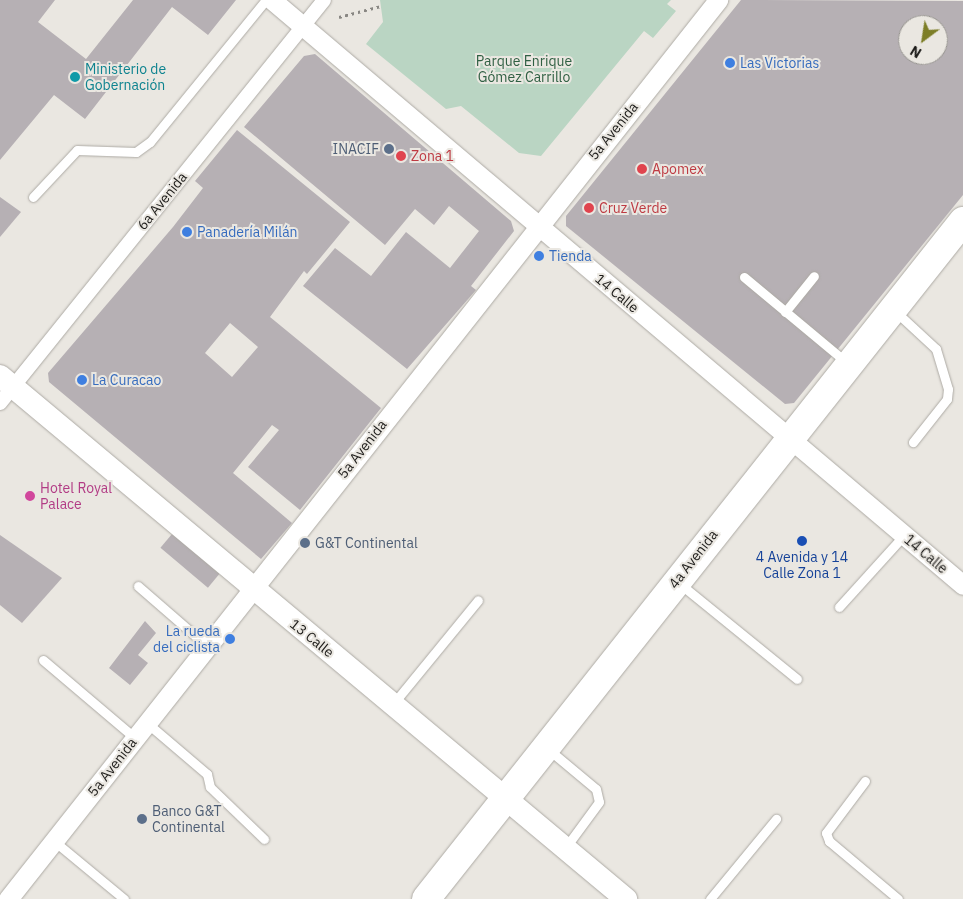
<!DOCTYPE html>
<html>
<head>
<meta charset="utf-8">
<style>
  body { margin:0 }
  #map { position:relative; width:963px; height:899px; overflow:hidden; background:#eae7e1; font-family:"IBM Plex Sans",sans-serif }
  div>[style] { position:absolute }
  .green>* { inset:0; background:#bad5c3 }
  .building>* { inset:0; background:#b6b0b4; transform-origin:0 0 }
  .path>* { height:3px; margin-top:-1.5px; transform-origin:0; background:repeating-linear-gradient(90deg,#898783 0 2.5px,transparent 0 6.5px) }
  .roads { filter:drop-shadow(0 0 1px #adaaa4) drop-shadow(0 0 1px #adaaa4) }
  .service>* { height:9px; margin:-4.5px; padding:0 4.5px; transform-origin:4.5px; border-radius:4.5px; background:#fff }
  .pedestrian>* { height:14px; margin:-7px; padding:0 7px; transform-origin:7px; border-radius:7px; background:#fff }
  .minor>* { height:19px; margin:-9.5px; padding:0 9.5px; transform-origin:9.5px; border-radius:9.5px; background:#fff }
  .tertiary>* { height:22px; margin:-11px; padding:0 11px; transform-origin:11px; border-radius:11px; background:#fff }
  .primary>* { height:28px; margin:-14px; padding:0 14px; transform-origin:14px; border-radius:14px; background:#fff }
  .dots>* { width:14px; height:14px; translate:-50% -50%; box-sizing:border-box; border:2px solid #eae7e1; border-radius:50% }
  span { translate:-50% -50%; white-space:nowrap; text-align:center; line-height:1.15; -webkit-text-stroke:4px #eae7e1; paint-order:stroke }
  .park-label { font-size:14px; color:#306043 }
  .shop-label { font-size:14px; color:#366cbe }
  .left { translate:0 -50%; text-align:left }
  .right { translate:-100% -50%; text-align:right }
  .culture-label { font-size:14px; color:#0d838f }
  .street-label { font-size:14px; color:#1d1c1a }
  .service-label { font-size:14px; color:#4e5e75 }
  .health-label { font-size:14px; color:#be3a42 }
  .hotel-label { font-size:14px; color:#b23c85 }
  .transit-label { font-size:14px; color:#164399 }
  .north { position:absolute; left:898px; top:15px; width:50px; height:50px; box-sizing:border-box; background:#eae7e1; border:1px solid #989691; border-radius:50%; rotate:211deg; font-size:14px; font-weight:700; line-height:20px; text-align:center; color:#1d1c1a }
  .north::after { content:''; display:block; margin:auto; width:18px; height:22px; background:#7d7e27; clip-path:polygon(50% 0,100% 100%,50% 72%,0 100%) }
</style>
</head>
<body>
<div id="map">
  <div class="green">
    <div style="clip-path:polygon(380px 0,671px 0,667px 4px,676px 11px,653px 38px,644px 31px,541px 156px,519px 153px,461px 106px,446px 109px,366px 44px,383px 22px)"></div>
  </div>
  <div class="building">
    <div style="clip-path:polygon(0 0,55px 0,38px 22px,86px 59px,133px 0,236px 0,208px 35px,172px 7px,85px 119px,54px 95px,0 160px)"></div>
    <div style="clip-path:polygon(evenodd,741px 0,963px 1px,963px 195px,794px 403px,785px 404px,566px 226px,566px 216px,741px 0,908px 25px,938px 25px,938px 55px,908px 55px,908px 25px)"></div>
    <div style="clip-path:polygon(315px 54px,511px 221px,514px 231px,471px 286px,476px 290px,407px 369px,303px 286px,335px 248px,371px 276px,406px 232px,450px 268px,479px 231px,449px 206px,434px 225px,415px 209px,385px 245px,244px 127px,304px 56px)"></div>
    <div style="clip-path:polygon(evenodd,237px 130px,350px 222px,307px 274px,304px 271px,270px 317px,381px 408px,300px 510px,248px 467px,279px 430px,272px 425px,233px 473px,292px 523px,261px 559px,49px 382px,48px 373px,173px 227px,203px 188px,195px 181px,237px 130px,230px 323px,258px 347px,232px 377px,205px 353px,230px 323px)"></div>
    <div style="clip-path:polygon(0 197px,21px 212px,0 237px)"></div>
    <div style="left:172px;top:534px;width:62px;height:18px;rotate:40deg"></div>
    <div style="clip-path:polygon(0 535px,62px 578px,22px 623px,0 605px)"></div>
    <div style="clip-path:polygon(145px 621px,156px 633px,138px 655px,148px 663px,130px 685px,109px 668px)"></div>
  </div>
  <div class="path">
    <div style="left:339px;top:17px;width:43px;rotate:-14.7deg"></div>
  </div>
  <div class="roads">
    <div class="service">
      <div style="left:33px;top:197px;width:64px;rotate:-46.9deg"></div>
      <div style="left:77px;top:150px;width:59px;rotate:1.9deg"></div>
      <div style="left:136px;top:152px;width:17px;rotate:-36deg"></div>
      <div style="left:150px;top:142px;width:183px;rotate:-50.8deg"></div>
      <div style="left:744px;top:277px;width:133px;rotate:39.8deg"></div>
      <div style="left:895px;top:311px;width:56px;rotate:42.8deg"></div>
      <div style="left:936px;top:349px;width:42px;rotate:73.3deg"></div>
      <div style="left:948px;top:389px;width:10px;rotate:96deg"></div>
      <div style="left:947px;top:399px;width:55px;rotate:128.3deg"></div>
      <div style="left:785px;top:312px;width:46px;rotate:-51.1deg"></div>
      <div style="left:679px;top:583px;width:152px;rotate:39.1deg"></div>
      <div style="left:138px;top:586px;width:91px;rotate:41deg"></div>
      <div style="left:839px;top:607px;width:97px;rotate:-47.9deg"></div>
      <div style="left:43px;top:660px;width:121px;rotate:40.3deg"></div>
      <div style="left:393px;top:704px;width:134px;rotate:-50.7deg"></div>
      <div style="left:147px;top:723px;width:79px;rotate:40.4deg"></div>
      <div style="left:207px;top:774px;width:13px;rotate:77deg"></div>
      <div style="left:210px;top:787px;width:75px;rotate:43.9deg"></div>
      <div style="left:548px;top:749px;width:62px;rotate:39.8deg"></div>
      <div style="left:596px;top:789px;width:13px;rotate:77deg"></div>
      <div style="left:599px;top:802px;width:56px;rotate:126.3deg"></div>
      <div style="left:865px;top:781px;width:65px;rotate:126.9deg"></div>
      <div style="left:826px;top:833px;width:9px;rotate:69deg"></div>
      <div style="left:829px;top:841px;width:90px;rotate:40deg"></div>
      <div style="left:54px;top:841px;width:91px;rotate:39.6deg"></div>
      <div style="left:710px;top:899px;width:104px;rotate:-50.5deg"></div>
    </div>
    <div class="pedestrian">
      <div style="left:0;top:403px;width:517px;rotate:-51.2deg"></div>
    </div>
    <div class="minor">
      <div style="left:272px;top:0;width:905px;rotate:40.25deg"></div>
      <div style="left:8px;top:899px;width:1146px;rotate:-51.7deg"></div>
    </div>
    <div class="tertiary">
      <div style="left:0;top:376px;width:816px;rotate:39.88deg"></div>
    </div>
    <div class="primary">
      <div style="left:426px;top:899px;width:865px;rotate:-51.62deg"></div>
    </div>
  </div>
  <div class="dots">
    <div style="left:730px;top:63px;background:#3f7fe0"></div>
    <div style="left:75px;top:77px;background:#0f9aa8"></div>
    <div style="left:389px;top:149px;background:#5c6f8a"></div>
    <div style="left:401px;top:156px;background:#e0444e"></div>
    <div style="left:642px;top:169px;background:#e0444e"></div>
    <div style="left:589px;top:208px;background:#e0444e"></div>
    <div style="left:187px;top:232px;background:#3f7fe0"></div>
    <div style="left:539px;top:256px;background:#3f7fe0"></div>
    <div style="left:82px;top:380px;background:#3f7fe0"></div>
    <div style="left:30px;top:496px;background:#d1479c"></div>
    <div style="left:802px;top:541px;background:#1a4fb4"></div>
    <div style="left:305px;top:543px;background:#5c6f8a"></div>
    <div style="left:230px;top:639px;background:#3f7fe0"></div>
    <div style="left:142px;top:819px;background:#5c6f8a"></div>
  </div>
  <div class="park-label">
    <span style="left:524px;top:69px">Parque Enrique<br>Gómez Carrillo</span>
  </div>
  <div class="shop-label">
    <span class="left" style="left:740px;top:63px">Las Victorias</span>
    <span class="left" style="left:197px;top:232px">Panadería Milán</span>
    <span class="left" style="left:549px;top:256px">Tienda</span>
    <span class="left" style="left:92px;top:380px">La Curacao</span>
    <span class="right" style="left:220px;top:639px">La rueda<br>del ciclista</span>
  </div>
  <div class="culture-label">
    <span class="left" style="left:85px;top:77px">Ministerio de<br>Gobernación</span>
  </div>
  <div class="street-label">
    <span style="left:613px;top:131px;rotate:-51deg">5a Avenida</span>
    <span style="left:162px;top:201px;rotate:-51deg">6a Avenida</span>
    <span style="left:617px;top:293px;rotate:40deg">14 Calle</span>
    <span style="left:362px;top:449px;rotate:-52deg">5a Avenida</span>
    <span style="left:926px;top:554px;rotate:40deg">14 Calle</span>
    <span style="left:693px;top:559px;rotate:-52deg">4a Avenida</span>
    <span style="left:312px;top:638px;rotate:39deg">13 Calle</span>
    <span style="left:112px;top:767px;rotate:-52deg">5a Avenida</span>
  </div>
  <div class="service-label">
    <span class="right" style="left:379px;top:149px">INACIF</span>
    <span class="left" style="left:315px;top:543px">G&amp;T Continental</span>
    <span class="left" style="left:152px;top:819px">Banco G&amp;T<br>Continental</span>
  </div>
  <div class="health-label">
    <span class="left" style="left:411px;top:156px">Zona 1</span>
    <span class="left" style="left:652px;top:169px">Apomex</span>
    <span class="left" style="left:599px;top:208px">Cruz Verde</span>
  </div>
  <div class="hotel-label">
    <span class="left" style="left:40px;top:496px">Hotel Royal<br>Palace</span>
  </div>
  <div class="transit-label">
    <span style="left:802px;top:565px">4 Avenida y 14<br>Calle Zona 1</span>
  </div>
  <div class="north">N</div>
</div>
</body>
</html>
